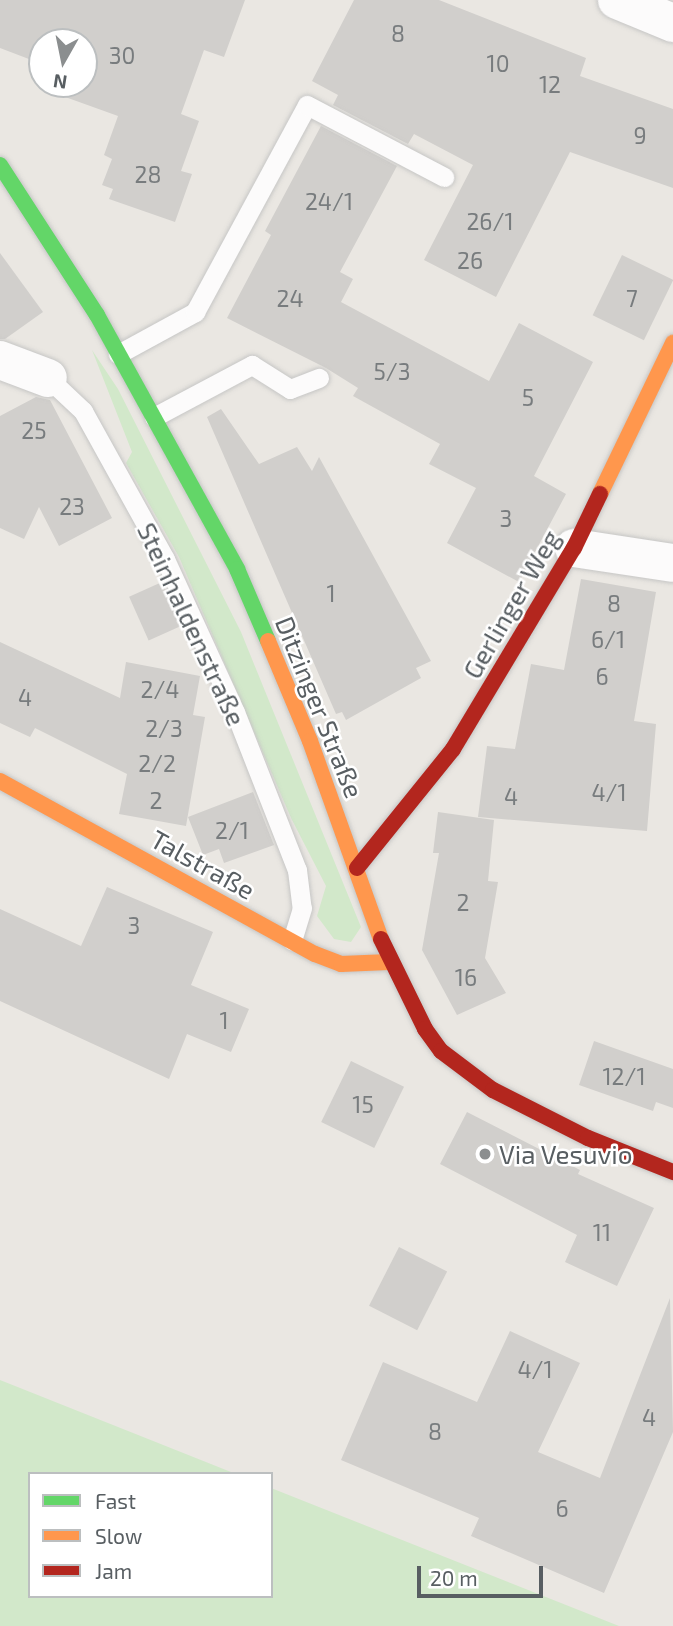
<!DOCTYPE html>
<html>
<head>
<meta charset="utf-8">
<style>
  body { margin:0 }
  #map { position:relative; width:673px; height:1626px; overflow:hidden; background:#eae7e2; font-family:"Exo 2",sans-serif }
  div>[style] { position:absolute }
  .green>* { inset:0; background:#d2e8ca }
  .building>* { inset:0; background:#d1cfcc; transform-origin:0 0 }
  .roads { filter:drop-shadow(0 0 2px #c6c6c5) drop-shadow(0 0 2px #c6c6c5) }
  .lane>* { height:19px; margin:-9.5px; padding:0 9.5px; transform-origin:9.5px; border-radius:9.5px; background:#fcfbfb }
  .street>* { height:38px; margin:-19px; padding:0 19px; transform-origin:19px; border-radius:19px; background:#fcfbfb }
  .fast>* { height:16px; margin:-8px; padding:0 8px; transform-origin:8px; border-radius:8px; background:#63d668 }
  .slow>* { height:16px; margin:-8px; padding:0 8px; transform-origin:8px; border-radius:8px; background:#ff974d }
  .jam>* { height:16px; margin:-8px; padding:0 8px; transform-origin:8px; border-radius:8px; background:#b3261e }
  .dots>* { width:19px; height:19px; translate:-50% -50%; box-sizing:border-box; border:4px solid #fff; border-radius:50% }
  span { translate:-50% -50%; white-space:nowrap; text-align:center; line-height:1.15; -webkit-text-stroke:5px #fff; paint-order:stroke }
  .number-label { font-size:23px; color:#787c7e }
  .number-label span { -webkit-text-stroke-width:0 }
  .street-label { font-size:26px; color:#585e62 }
  .poi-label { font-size:26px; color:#585e62 }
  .left { translate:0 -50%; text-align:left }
  .legend { position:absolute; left:28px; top:1472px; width:245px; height:126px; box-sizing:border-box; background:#fff; border:2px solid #bcbfc0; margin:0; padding:9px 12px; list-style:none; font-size:21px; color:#585e62 }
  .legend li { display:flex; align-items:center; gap:14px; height:35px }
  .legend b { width:35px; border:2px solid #bcbfc0 }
  .north { position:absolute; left:28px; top:28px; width:70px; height:70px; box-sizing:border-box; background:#fff; border:2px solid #bcbfc0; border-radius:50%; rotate:189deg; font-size:19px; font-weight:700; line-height:28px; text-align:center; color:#585e62 }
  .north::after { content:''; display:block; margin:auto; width:24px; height:32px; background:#8b8e8f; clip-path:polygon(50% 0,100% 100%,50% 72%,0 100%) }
  .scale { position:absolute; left:417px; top:1566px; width:126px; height:32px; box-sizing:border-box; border:4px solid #585e62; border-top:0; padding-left:9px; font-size:21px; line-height:24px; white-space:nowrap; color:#585e62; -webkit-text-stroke:5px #fff; paint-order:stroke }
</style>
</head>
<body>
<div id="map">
  <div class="green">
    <div style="clip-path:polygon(92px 350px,118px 389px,241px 632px,361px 927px,351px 942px,334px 939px,317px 916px,326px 886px,291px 818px,179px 557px,126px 463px,132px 452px)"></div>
    <div style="clip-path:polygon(0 1380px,236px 1474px,30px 1474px,30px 1596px,271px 1596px,271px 1488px,619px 1626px,0 1626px)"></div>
  </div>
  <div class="building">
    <div style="clip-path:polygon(0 0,245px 0,224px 57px,204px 50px,181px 114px,199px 121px,181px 171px,192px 174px,175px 222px,109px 199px,113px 189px,102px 185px,112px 159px,104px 155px,118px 116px,43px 89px,45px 84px,84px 84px,84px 42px,42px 42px,42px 64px,0 48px)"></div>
    <div style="clip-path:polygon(354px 0,439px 0,586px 58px,580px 76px,673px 109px,673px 188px,570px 152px,496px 297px,424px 260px,473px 165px,414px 134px,408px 144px,333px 105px,338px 95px,312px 81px)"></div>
    <div style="clip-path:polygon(321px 126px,397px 166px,340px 272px,353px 279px,341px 302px,489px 381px,519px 323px,593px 362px,534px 476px,566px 494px,519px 582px,447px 543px,476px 488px,429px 464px,440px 444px,353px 396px,358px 388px,326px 368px,227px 318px,271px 235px,265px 231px)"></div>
    <div style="clip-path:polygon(0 253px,43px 312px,5px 339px,0 339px)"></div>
    <div style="left:622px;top:255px;width:57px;height:67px;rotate:26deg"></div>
    <div style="clip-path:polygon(36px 397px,50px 400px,112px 518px,59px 546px,39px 507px,24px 539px,0 528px,0 416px)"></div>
    <div style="clip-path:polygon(221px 409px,259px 464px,297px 447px,312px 471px,319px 457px,431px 661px,416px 668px,421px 678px,346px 720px,342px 712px,336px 714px,207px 417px)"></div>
    <div style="clip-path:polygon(581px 579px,656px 592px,634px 721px,656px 724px,647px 831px,478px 817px,487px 746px,515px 749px,531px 664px,564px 670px)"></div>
    <div style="left:162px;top:582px;width:48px;height:36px;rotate:66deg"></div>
    <div style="clip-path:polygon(0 642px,120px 698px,126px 662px,200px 676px,193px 715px,205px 717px,186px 826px,119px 814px,127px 774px,35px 728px,30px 737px,0 723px)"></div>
    <div style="clip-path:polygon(253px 792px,274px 845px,224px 863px,219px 849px,203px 855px,188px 817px)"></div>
    <div style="clip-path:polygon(438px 812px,494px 820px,488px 881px,498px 882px,485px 958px,506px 993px,457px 1015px,422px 950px,439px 853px,433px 853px)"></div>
    <div style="clip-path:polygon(107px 887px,213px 932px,191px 985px,249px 1009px,231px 1052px,187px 1034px,169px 1079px,0 1001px,0 909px,81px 946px)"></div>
    <div style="clip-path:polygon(594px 1041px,673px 1069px,673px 1108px,656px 1102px,653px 1111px,579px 1085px)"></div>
    <div style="left:351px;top:1061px;width:59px;height:68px;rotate:26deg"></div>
    <div style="clip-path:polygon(467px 1112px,580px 1170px,578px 1174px,654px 1208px,617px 1286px,565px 1262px,577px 1235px,440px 1164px)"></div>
    <div style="left:399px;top:1247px;width:54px;height:66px;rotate:27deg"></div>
    <div style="clip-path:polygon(670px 1298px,673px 1432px,604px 1593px,471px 1536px,479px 1518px,341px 1460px,383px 1362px,477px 1402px,510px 1331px,580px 1363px,538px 1452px,600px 1478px)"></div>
  </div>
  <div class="roads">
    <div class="lane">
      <div style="left:118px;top:354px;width:88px;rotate:-28.6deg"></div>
      <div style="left:195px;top:312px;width:235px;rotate:-61.6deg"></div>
      <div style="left:307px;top:105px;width:155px;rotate:27.7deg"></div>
      <div style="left:48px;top:378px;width:48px;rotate:43.3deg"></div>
      <div style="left:83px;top:411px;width:169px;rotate:61deg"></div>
      <div style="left:165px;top:559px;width:168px;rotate:65.4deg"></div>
      <div style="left:235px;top:712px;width:170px;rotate:68.6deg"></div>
      <div style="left:297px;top:870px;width:38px;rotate:83deg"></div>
      <div style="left:302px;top:908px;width:34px;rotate:107deg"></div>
      <div style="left:154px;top:417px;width:111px;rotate:-28deg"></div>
      <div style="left:252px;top:365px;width:45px;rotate:32.3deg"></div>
      <div style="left:290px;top:389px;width:31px;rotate:-21deg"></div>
    </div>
    <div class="street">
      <div style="left:617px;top:0;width:61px;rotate:22.3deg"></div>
      <div style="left:0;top:360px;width:51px;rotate:20.6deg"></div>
      <div style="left:574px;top:548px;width:100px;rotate:8.6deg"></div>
    </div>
    <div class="fast">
      <div style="left:0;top:165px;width:179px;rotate:57.1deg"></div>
      <div style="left:97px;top:315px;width:290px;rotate:61.1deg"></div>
      <div style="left:237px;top:569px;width:78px;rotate:66.7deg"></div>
    </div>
    <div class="slow">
      <div style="left:600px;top:494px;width:168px;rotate:-64.2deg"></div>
      <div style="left:268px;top:641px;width:108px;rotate:67.2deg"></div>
      <div style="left:310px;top:741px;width:210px;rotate:70.3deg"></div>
      <div style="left:0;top:781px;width:359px;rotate:28.8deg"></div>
      <div style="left:315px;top:954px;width:28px;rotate:21deg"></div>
      <div style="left:341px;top:964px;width:48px;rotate:-2.4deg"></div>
    </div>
    <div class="jam">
      <div style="left:357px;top:868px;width:153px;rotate:-51.1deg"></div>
      <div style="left:453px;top:749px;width:235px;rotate:-59deg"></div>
      <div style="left:574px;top:548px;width:60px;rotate:-64.3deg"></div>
      <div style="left:381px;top:939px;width:100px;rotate:63.9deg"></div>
      <div style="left:425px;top:1029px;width:27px;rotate:54deg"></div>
      <div style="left:441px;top:1051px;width:65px;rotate:36.9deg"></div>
      <div style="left:493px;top:1090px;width:106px;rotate:26.8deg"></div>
      <div style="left:588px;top:1138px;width:92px;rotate:21.8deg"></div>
    </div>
  </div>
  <div class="dots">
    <div style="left:485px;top:1154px;background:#8b8e8f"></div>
  </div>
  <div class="number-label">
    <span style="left:398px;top:33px">8</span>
    <span style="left:122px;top:55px">30</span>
    <span style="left:498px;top:63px">10</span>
    <span style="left:550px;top:84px">12</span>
    <span style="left:640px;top:135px">9</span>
    <span style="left:148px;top:174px">28</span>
    <span style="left:329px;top:201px">24/1</span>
    <span style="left:490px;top:221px">26/1</span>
    <span style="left:470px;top:260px">26</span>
    <span style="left:290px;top:298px">24</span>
    <span style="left:632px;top:298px">7</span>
    <span style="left:392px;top:371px">5/3</span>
    <span style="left:528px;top:397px">5</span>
    <span style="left:34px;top:430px">25</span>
    <span style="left:72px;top:506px">23</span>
    <span style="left:506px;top:518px">3</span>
    <span style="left:331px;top:593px">1</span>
    <span style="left:614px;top:603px">8</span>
    <span style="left:608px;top:639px">6/1</span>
    <span style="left:602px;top:676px">6</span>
    <span style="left:160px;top:689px">2/4</span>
    <span style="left:25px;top:697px">4</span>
    <span style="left:164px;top:728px">2/3</span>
    <span style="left:157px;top:763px">2/2</span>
    <span style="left:609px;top:792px">4/1</span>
    <span style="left:511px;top:796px">4</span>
    <span style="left:156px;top:800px">2</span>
    <span style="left:232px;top:830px">2/1</span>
    <span style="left:463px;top:902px">2</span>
    <span style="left:134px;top:925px">3</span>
    <span style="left:466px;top:977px">16</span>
    <span style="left:224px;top:1020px">1</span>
    <span style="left:624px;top:1076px">12/1</span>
    <span style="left:363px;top:1104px">15</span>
    <span style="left:602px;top:1232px">11</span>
    <span style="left:535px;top:1369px">4/1</span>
    <span style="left:649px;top:1417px">4</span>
    <span style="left:435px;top:1431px">8</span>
    <span style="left:562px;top:1508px">6</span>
  </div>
  <div class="street-label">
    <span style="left:511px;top:604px;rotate:-60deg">Gerlinger Weg</span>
    <span style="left:192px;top:624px;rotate:65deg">Steinhaldenstraße</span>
    <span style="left:320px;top:707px;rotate:68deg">Ditzinger Straße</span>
    <span style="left:203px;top:864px;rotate:29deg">Talstraße</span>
  </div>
  <div class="poi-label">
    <span class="left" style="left:499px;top:1154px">Via Vesuvio</span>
  </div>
  <ul class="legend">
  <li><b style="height:9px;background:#63d668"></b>Fast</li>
  <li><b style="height:9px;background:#ff974d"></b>Slow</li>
  <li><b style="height:9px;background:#b3261e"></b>Jam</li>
  </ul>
  <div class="north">N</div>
  <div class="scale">20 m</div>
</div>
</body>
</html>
